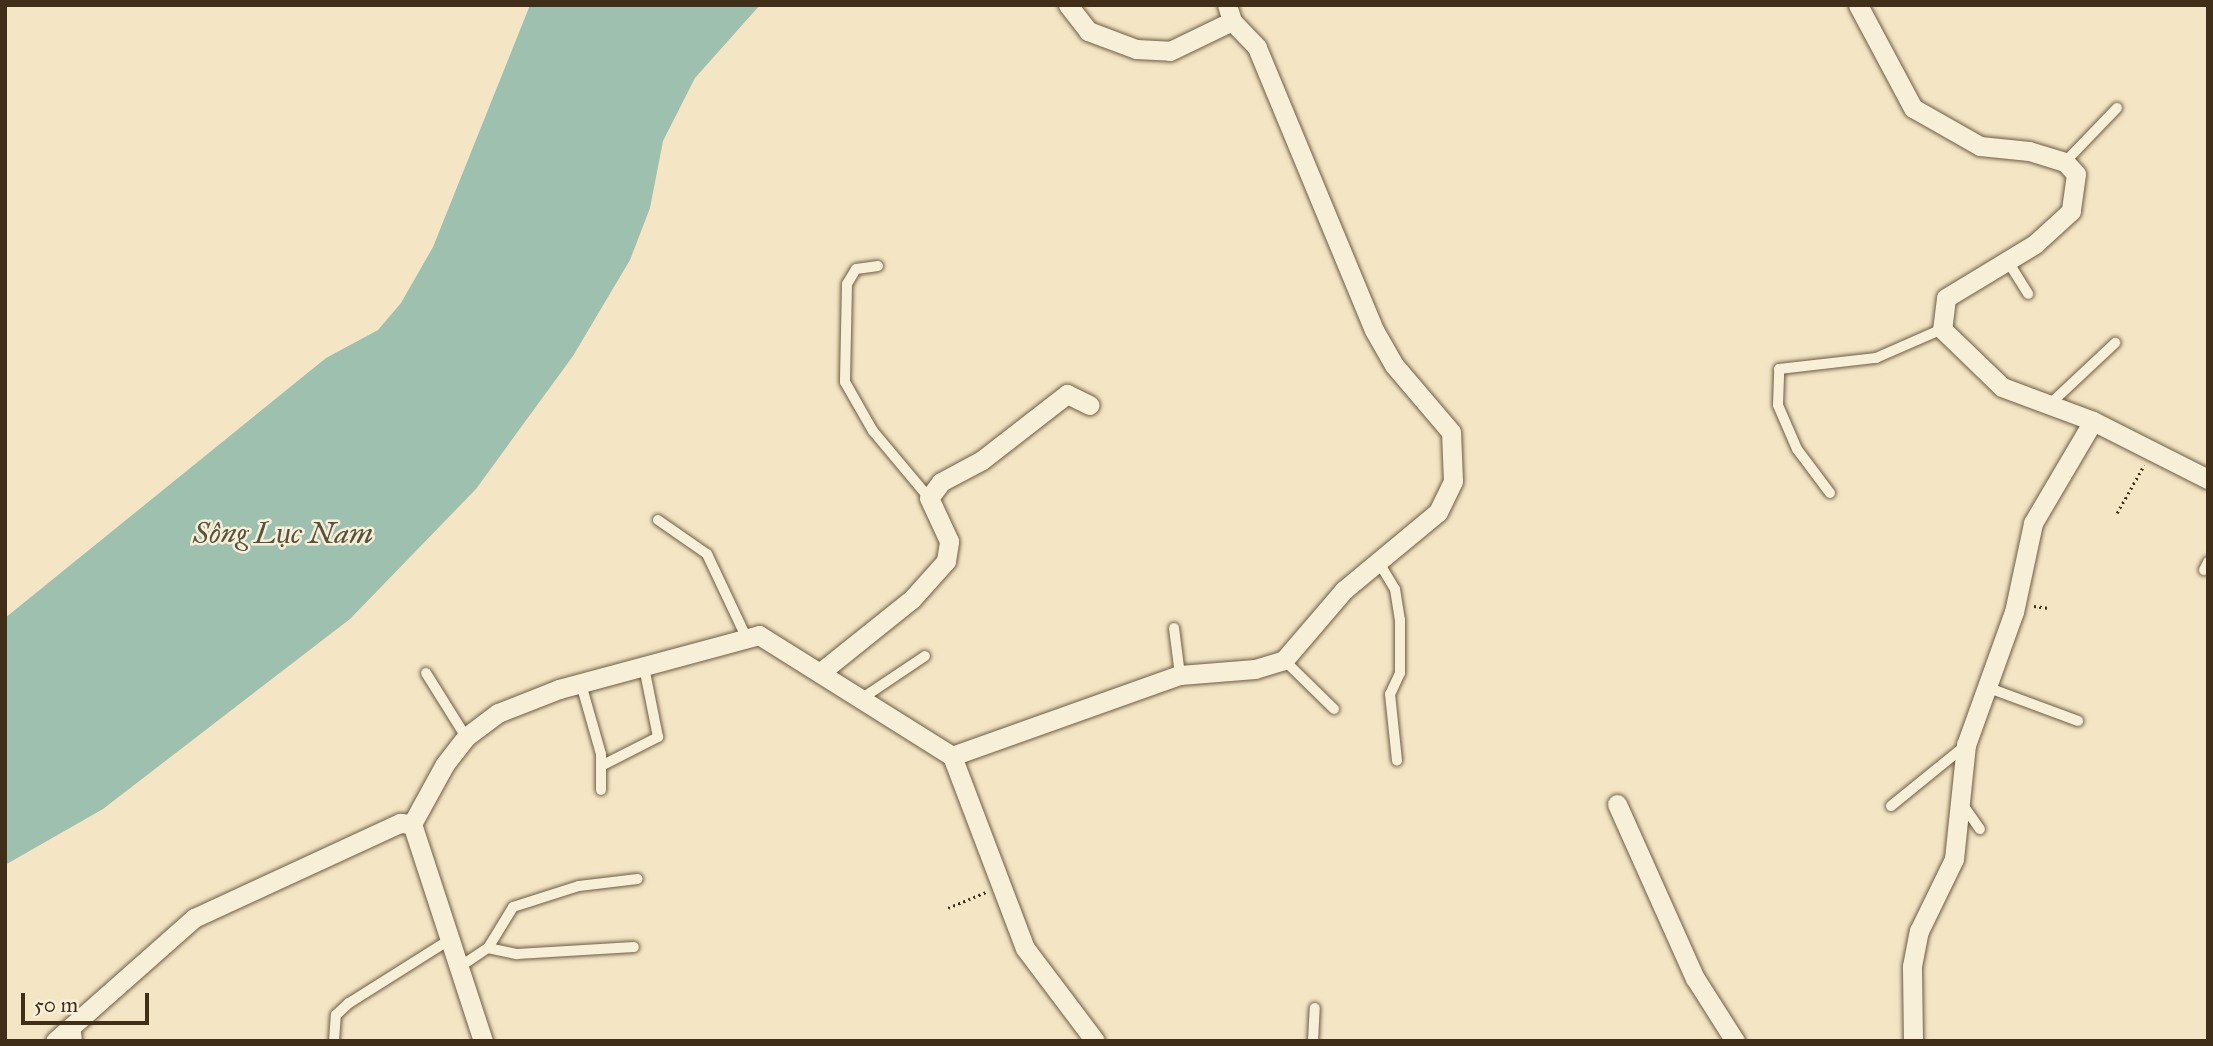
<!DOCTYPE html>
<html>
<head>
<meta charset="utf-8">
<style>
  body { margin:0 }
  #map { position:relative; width:2213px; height:1046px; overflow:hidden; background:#f4e6c5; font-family:"IM FELL Great Primer",serif }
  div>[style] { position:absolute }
  .water>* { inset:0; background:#9dc0af }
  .path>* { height:2.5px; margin-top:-1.25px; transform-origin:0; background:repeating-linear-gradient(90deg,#402e18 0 2px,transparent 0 5.5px) }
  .roads { filter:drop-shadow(0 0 2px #6d5c43) drop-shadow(0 0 2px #6d5c43) }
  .service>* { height:10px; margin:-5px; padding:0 5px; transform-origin:5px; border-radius:5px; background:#f8efd9 }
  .minor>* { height:19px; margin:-9.5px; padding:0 9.5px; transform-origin:9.5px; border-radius:9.5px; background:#f8efd9 }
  span { translate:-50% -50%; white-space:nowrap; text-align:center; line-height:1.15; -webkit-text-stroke:5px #f8efd9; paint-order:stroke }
  .water-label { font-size:30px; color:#57523e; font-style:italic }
  .frame { position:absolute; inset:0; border:7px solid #402e18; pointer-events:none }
  .scale { position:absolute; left:21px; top:993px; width:128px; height:32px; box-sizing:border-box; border:4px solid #402e18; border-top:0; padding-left:9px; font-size:21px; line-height:24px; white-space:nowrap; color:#402e18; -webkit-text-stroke:5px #f8efd9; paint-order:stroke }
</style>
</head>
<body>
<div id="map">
  <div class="water">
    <div style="clip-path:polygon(530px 5px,760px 5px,695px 78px,663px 141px,650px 208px,630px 260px,573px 356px,476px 489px,350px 619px,103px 809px,5px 865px,5px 618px,326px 358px,378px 330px,401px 303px,433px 247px)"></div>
  </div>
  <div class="path">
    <div style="left:2117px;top:513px;width:55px;rotate:-60.6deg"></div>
    <div style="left:2034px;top:606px;width:15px;rotate:8deg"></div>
    <div style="left:948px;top:908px;width:41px;rotate:-22.8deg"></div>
  </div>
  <div class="roads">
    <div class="service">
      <div style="left:2065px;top:162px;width:75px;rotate:-46.1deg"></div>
      <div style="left:2007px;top:260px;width:40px;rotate:58deg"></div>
      <div style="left:878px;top:266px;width:22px;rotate:172deg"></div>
      <div style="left:856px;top:269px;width:17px;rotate:121deg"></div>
      <div style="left:847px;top:284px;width:98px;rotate:91.2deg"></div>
      <div style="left:845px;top:382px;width:56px;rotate:60.3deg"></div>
      <div style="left:873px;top:431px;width:87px;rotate:50.1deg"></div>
      <div style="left:2049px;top:405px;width:91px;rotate:-43.2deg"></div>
      <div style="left:1830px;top:493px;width:55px;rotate:-126.9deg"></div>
      <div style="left:1797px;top:449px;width:48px;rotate:-113.4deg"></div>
      <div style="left:1778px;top:405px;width:36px;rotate:-88deg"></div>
      <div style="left:1779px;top:369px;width:98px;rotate:-6.5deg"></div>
      <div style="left:1876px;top:358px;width:72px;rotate:-23.7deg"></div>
      <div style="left:658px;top:520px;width:60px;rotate:34.8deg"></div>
      <div style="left:707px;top:554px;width:92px;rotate:64.8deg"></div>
      <div style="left:1378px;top:561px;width:33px;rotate:59deg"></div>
      <div style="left:1395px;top:589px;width:31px;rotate:81deg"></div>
      <div style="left:1400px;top:620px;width:53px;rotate:90deg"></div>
      <div style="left:1400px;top:673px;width:23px;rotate:115deg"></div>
      <div style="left:1390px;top:694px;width:67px;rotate:84deg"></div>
      <div style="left:2204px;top:570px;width:9px;rotate:-63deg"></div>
      <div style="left:1174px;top:628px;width:47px;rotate:82.7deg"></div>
      <div style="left:1284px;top:660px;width:70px;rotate:44.4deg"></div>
      <div style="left:426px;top:673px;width:75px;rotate:58deg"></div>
      <div style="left:581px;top:684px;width:73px;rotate:74.1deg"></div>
      <div style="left:601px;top:754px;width:36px;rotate:90deg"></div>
      <div style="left:1989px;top:688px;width:95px;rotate:20.3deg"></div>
      <div style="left:861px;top:699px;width:77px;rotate:-33.9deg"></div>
      <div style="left:603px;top:765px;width:62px;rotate:-27deg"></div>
      <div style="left:658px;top:737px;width:71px;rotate:-101.3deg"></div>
      <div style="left:1961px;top:802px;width:33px;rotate:55deg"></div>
      <div style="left:1891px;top:806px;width:97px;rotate:-39.1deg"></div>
      <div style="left:488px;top:948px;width:30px;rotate:12deg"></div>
      <div style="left:517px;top:954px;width:117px;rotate:-3.4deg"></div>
      <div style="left:458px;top:968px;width:36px;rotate:-34deg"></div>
      <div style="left:488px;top:948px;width:48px;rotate:-58.6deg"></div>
      <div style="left:513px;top:907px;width:69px;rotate:-17.7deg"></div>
      <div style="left:579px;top:886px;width:59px;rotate:-6.8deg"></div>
      <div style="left:75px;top:1026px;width:15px;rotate:82deg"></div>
      <div style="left:334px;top:1041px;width:26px;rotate:-86deg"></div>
      <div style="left:336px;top:1015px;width:18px;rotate:-43deg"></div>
      <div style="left:349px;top:1003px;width:118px;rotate:-32.2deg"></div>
      <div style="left:1313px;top:1041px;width:33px;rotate:-87deg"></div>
    </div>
    <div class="minor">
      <div style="left:1068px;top:5px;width:33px;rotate:52deg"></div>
      <div style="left:1088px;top:31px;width:51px;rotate:20.6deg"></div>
      <div style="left:1136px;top:49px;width:34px;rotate:3deg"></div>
      <div style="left:1170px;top:51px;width:69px;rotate:-25.8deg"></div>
      <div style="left:1858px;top:5px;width:117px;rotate:61.9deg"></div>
      <div style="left:1913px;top:108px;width:77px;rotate:29.6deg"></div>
      <div style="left:1980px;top:146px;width:49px;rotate:5.8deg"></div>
      <div style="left:2029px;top:151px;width:38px;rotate:17deg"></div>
      <div style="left:2065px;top:162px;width:16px;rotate:47deg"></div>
      <div style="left:2076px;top:174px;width:37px;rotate:98deg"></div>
      <div style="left:2071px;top:211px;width:49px;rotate:137.5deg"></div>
      <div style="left:2035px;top:244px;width:104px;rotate:148.8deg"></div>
      <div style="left:1946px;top:298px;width:31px;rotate:97deg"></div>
      <div style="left:1942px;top:329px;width:83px;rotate:44deg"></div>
      <div style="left:2002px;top:387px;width:97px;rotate:20.5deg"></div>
      <div style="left:2093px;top:421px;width:129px;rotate:26.8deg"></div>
      <div style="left:822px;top:671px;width:115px;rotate:-38.7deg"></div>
      <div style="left:912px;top:599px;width:51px;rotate:-48.2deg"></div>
      <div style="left:946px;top:561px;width:20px;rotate:-81deg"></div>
      <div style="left:949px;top:541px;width:47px;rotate:-114.9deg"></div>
      <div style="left:929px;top:498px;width:20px;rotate:-53deg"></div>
      <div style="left:941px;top:482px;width:47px;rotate:-28.2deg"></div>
      <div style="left:982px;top:460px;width:108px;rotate:-37.8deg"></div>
      <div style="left:1067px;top:394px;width:25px;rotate:26deg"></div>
      <div style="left:952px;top:756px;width:242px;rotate:-19.6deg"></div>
      <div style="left:1180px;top:675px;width:75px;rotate:-4.6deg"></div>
      <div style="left:1255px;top:669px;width:30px;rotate:-17deg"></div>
      <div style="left:1284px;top:660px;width:92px;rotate:-49.4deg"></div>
      <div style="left:1344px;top:590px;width:122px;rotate:-39.7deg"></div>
      <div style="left:1438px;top:512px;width:34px;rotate:-64deg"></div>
      <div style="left:1453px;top:481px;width:49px;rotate:-92.3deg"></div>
      <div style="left:1451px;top:432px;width:88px;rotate:-130.4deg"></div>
      <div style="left:1394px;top:365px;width:40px;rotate:-119.7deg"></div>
      <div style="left:1374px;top:330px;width:306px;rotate:-112.5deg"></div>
      <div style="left:1257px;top:47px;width:36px;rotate:-134deg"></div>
      <div style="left:1232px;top:21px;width:17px;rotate:-107deg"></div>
      <div style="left:1617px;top:804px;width:191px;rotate:65.9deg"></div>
      <div style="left:1695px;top:978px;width:75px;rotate:57.6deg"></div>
      <div style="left:55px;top:1041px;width:186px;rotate:-41.5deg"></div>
      <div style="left:194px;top:918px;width:227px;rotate:-24.8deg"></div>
      <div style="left:400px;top:823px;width:12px;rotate:5deg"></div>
      <div style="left:483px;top:1041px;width:228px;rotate:-108.1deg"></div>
      <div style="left:412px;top:824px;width:68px;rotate:-61.2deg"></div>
      <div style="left:445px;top:764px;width:34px;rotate:-52deg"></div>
      <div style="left:466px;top:737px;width:40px;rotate:-37deg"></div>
      <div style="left:498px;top:713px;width:66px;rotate:-21.5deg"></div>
      <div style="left:559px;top:689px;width:207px;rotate:-15.1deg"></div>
      <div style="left:759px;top:635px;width:228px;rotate:32.1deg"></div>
      <div style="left:952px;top:756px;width:205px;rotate:69.2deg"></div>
      <div style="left:1025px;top:948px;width:116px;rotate:53deg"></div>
      <div style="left:1913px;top:1041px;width:75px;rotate:-90.8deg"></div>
      <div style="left:1912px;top:966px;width:36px;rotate:-79deg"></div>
      <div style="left:1919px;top:931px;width:80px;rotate:-64.1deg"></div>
      <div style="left:1954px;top:859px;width:115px;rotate:-84deg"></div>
      <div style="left:1966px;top:745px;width:141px;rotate:-70.2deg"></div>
      <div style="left:2014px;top:612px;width:91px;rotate:-77.9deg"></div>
      <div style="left:2033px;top:523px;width:118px;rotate:-59.5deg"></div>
    </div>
  </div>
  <div class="water-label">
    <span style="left:283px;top:533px">Sông Lục Nam</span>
  </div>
  <div class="frame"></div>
  <div class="scale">50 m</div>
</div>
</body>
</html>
